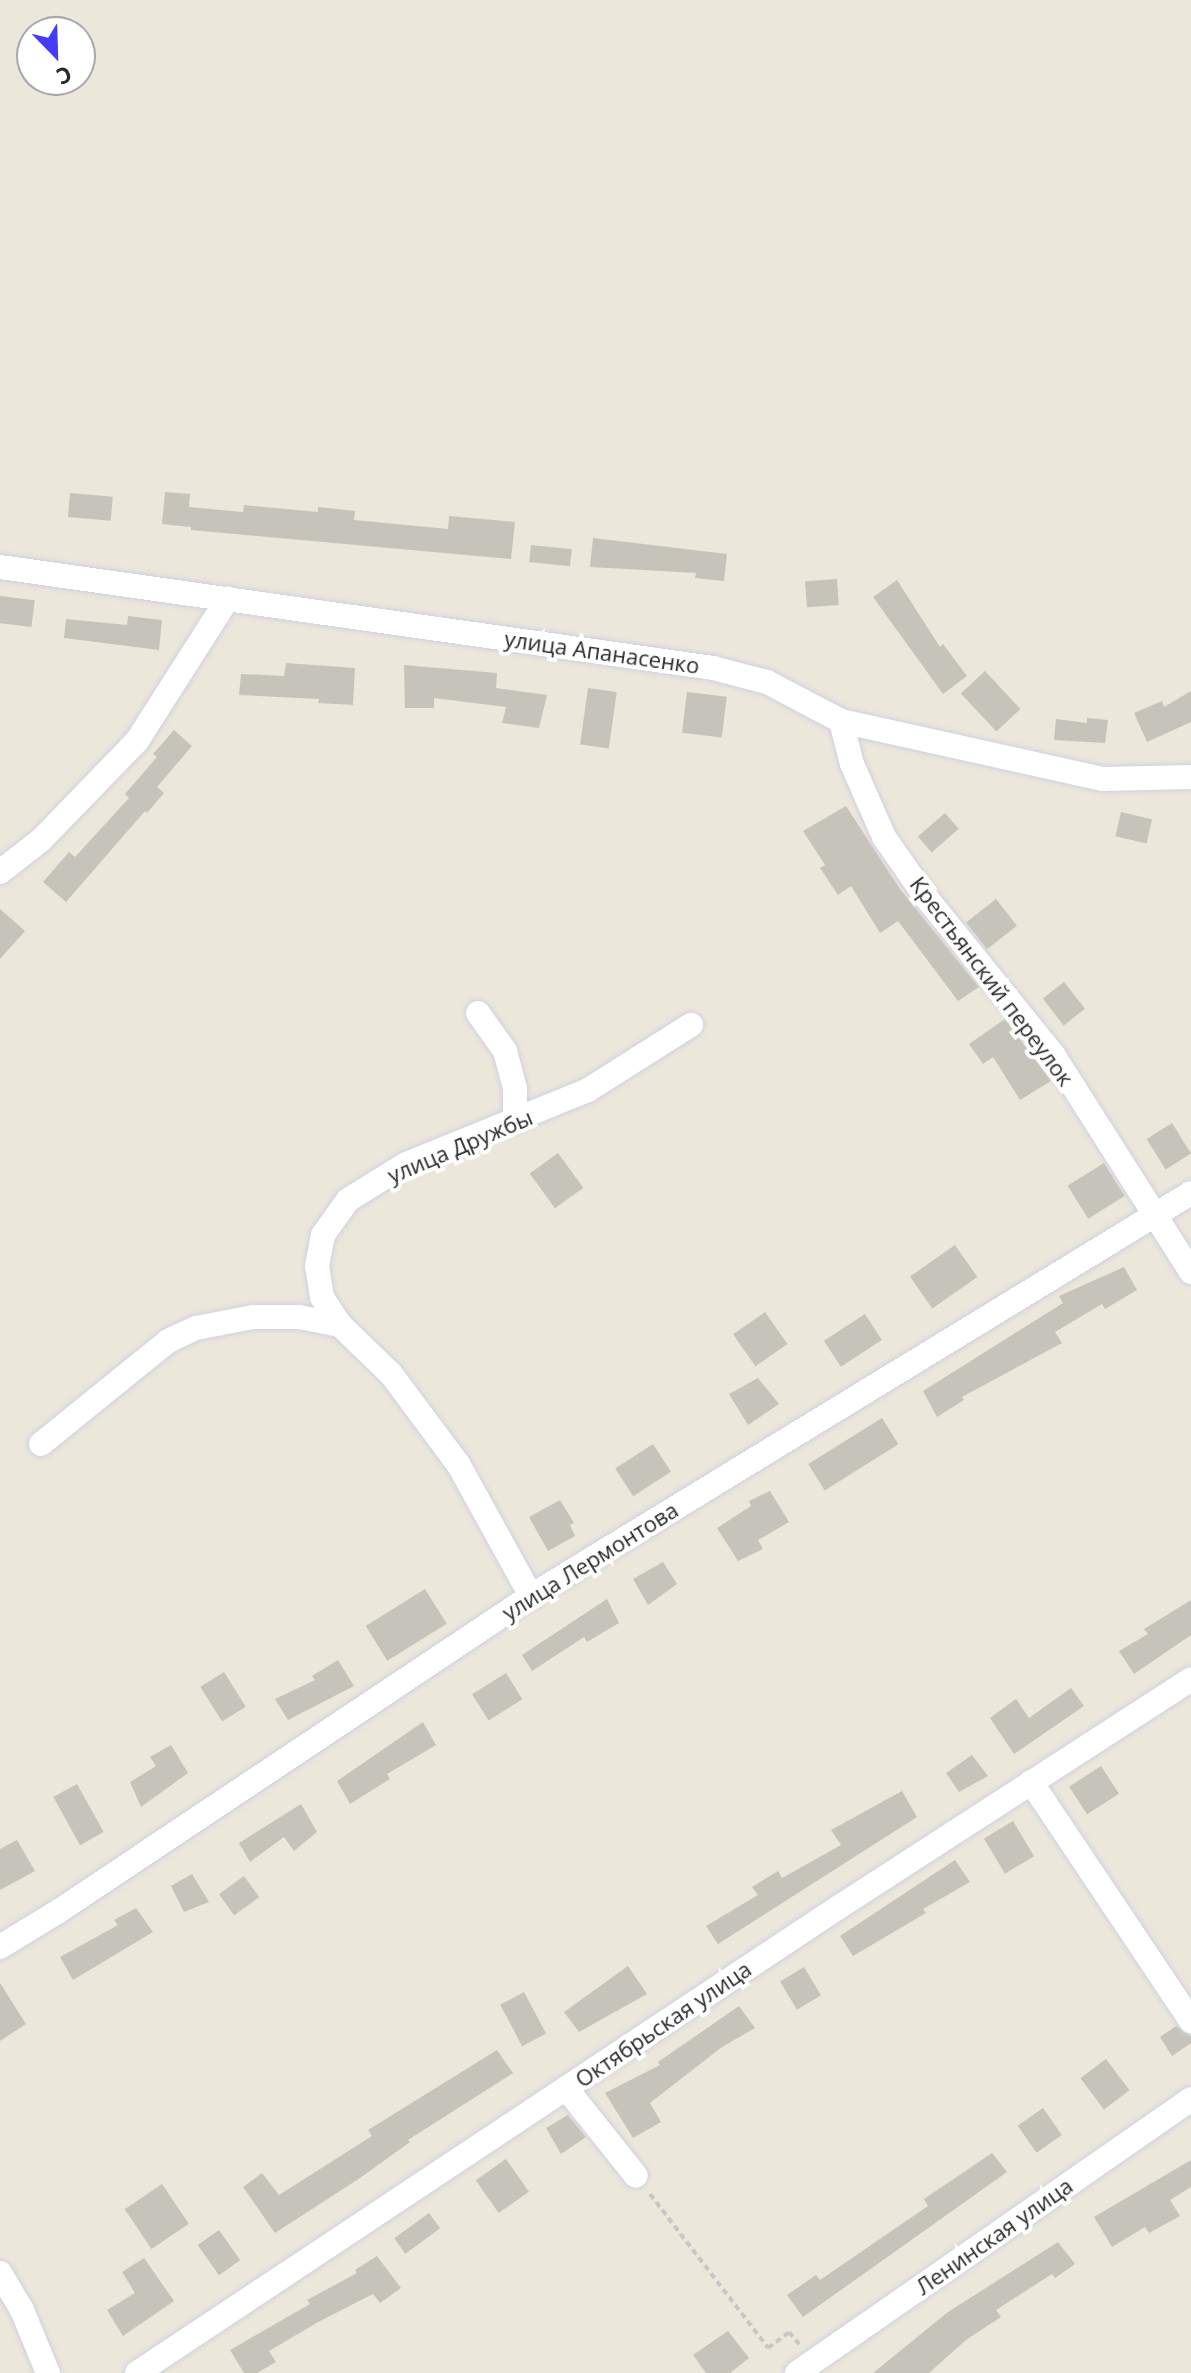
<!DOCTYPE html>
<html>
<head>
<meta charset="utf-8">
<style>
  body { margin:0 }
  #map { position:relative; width:1191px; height:2373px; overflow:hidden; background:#ebe7da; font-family:"Open Sans",sans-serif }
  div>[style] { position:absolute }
  .building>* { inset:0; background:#c6c4ba; transform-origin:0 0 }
  .path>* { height:4px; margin-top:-2px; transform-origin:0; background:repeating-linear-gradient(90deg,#c7c7c7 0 6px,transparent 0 10px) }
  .roads { filter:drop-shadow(0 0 2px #d0d0e1) drop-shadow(0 0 2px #d0d0e1) }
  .minor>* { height:24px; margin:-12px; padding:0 12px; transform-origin:12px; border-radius:12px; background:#fff }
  span { translate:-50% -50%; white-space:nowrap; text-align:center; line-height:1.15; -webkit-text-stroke:8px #fff; paint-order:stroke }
  .street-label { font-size:22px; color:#292929 }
  .north { position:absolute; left:16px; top:16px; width:80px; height:80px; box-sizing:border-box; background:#fff; border:2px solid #a9a9a9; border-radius:50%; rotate:157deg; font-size:22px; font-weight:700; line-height:32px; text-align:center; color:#292929 }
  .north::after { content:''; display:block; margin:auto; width:28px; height:36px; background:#443cf6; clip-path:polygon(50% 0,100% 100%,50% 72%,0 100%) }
</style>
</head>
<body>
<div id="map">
  <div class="building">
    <div style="clip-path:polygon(165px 492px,190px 494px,189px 507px,243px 512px,244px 505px,318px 512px,318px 507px,355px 511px,354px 520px,448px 529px,449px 516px,515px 522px,511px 559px,191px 530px,191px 527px,162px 524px)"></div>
    <div style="left:70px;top:493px;width:43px;height:24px;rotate:5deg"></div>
    <div style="clip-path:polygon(593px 538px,727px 554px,724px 581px,695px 578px,696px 573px,590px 567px)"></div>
    <div style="left:531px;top:545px;width:41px;height:17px;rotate:6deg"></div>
    <div style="left:837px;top:579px;width:26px;height:32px;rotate:86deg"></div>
    <div style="clip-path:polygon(897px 580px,940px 647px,943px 644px,967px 676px,943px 694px,873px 597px)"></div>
    <div style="left:0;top:596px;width:35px;height:27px;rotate:7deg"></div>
    <div style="clip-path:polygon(128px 616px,162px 620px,159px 650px,64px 638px,66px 619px,127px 625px)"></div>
    <div style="clip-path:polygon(286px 663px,355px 668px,353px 705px,318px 703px,319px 699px,239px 695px,241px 674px,284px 676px)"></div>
    <div style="clip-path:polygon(404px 665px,497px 673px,496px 688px,547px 695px,539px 728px,502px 723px,506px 707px,434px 698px,434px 708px,405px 708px)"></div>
    <div style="left:985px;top:671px;width:52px;height:33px;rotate:47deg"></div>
    <div style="left:588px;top:688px;width:29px;height:57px;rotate:8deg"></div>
    <div style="clip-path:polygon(1191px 691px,1191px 722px,1147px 742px,1134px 713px,1162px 701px,1164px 707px)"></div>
    <div style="left:687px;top:692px;width:40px;height:41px;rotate:7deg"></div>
    <div style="clip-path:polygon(1087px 718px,1108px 720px,1105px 743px,1054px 740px,1056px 719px,1087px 723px)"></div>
    <div style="clip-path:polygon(174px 730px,192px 746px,157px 787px,164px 793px,147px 813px,145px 811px,66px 902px,43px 882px,69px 852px,75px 857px,129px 798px,125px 794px,157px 757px,153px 754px)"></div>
    <div style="clip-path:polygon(846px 806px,900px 889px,979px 987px,958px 1001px,898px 921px,880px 933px,851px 886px,838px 895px,820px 868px,825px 865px,803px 831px)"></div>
    <div style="left:1121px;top:812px;width:32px;height:25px;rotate:13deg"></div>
    <div style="left:945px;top:813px;width:21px;height:36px;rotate:49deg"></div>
    <div style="left:996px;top:899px;width:34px;height:38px;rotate:52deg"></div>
    <div style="clip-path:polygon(0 909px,25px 931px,0 959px)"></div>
    <div style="left:1064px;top:982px;width:34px;height:27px;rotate:52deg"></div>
    <div style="clip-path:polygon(1005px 1019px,1051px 1081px,1020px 1100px,993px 1057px,983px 1064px,969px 1044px)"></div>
    <div style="left:1172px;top:1123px;width:36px;height:30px;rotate:58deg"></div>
    <div style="left:558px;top:1153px;width:43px;height:35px;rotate:54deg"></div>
    <div style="left:1104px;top:1163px;width:39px;height:43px;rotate:58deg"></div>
    <div style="left:955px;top:1245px;width:39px;height:55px;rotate:55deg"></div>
    <div style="clip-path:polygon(1124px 1267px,1137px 1290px,1105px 1309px,1102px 1304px,1055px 1332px,1062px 1343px,962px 1397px,964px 1400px,937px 1417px,923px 1391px,1063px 1303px,1059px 1296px)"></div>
    <div style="left:765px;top:1312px;width:39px;height:39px;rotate:55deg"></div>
    <div style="left:865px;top:1314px;width:31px;height:49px;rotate:57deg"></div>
    <div style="clip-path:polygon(758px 1378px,779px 1404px,748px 1425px,729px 1394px)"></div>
    <div style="left:882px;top:1418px;width:31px;height:87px;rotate:58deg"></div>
    <div style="left:653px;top:1444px;width:33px;height:45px;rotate:57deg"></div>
    <div style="clip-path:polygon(770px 1491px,789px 1522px,758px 1540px,763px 1549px,738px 1561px,717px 1528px,751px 1506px,749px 1501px)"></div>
    <div style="clip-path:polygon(560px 1500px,574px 1523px,570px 1525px,575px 1536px,548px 1551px,529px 1517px)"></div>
    <div style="clip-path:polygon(663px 1562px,677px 1584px,648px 1605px,633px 1579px)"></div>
    <div style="left:425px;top:1589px;width:41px;height:70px;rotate:58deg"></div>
    <div style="clip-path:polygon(607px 1599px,619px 1623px,587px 1642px,584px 1637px,532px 1671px,522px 1655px)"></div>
    <div style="clip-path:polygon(1191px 1600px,1191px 1635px,1134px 1674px,1119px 1651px,1148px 1634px,1144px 1629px)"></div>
    <div style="clip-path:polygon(338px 1660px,354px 1686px,288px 1720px,275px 1699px,315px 1680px,312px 1676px)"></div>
    <div style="left:224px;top:1672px;width:41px;height:28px;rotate:58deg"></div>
    <div style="left:506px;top:1673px;width:31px;height:40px;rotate:58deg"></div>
    <div style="clip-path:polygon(1071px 1688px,1084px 1706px,1014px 1754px,990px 1718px,1016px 1699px,1029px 1718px)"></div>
    <div style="clip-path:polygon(423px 1722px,436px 1745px,387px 1774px,390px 1779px,350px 1804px,337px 1781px)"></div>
    <div style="clip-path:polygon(171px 1745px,188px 1773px,141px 1807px,130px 1782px,156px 1766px,150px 1757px)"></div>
    <div style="clip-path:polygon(972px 1755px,988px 1776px,959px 1792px,946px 1773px)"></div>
    <div style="left:1101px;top:1766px;width:33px;height:38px;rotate:57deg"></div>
    <div style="left:77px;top:1784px;width:55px;height:27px;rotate:61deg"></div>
    <div style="clip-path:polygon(902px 1791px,917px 1817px,718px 1944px,706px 1926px,758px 1895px,752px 1887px,778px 1871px,782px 1878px,841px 1845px,831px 1830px)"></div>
    <div style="clip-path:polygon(301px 1804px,317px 1832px,294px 1851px,284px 1837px,250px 1862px,239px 1843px)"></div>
    <div style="left:1013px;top:1821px;width:41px;height:34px;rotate:59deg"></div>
    <div style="clip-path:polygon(17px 1840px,35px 1871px,0 1890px,0 1849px)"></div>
    <div style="clip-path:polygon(955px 1860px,970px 1882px,923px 1909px,926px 1913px,853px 1956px,840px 1936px)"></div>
    <div style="clip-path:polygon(192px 1874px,209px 1902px,184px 1912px,171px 1886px)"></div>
    <div style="left:244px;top:1876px;width:26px;height:31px;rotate:54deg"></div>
    <div style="clip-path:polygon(136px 1908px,153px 1932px,73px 1980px,60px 1957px,118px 1925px,114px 1920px)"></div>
    <div style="clip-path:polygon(628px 1966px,647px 1994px,579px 2032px,564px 2012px)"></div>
    <div style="left:804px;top:1967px;width:33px;height:28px;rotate:59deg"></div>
    <div style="clip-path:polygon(0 1983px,26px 2024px,0 2041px)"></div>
    <div style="left:524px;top:1992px;width:47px;height:27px;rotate:62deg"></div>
    <div style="clip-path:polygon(739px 2006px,755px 2028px,722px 2047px,650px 2103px,661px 2122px,633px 2138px,605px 2093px,660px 2065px,658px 2062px)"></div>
    <div style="clip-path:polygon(1176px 2026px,1191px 2036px,1191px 2043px,1172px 2056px,1160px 2037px)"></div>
    <div style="clip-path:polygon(497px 2050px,513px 2073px,408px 2140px,410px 2142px,360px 2178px,275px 2233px,243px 2187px,262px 2173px,279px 2195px,372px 2136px,368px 2130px)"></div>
    <div style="left:1106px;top:2059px;width:39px;height:32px;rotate:53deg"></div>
    <div style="left:1043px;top:2108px;width:33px;height:31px;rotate:55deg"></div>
    <div style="clip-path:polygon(568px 2115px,586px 2137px,561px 2154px,546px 2128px)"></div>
    <div style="clip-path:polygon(992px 2153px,1007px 2172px,803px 2317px,787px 2295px,816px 2275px,820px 2280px,928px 2206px,924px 2199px)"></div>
    <div style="left:506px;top:2159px;width:40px;height:37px;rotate:55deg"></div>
    <div style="clip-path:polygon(1191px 2160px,1191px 2187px,1170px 2200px,1180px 2216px,1149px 2233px,1145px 2227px,1112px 2247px,1094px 2217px)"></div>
    <div style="left:162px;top:2184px;width:48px;height:45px;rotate:56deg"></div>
    <div style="left:429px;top:2213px;width:19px;height:43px;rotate:54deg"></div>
    <div style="left:219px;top:2230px;width:37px;height:26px;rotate:55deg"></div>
    <div style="clip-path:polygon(1058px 2242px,1075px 2264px,1055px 2278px,1052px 2274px,996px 2310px,1001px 2317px,966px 2340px,929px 2373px,873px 2373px,948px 2312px)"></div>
    <div style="clip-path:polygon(377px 2256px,401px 2288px,380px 2303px,373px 2294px,320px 2321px,269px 2351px,276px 2362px,257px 2373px,244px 2373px,230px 2350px,310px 2304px,307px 2300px,357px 2273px,355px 2270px)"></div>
    <div style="clip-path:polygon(144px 2258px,174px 2301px,123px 2336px,107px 2310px,135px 2293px,122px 2272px)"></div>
    <div style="clip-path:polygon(728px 2331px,749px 2358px,730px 2373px,706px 2373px,693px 2355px)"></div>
  </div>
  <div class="path">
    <div style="left:650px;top:2194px;width:194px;rotate:52.5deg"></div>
    <div style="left:768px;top:2348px;width:26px;rotate:-37deg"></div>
    <div style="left:789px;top:2332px;width:16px;rotate:50deg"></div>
  </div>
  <div class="roads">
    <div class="minor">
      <div style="left:0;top:567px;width:720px;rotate:8.06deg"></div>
      <div style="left:713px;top:668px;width:56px;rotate:14.5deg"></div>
      <div style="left:767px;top:682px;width:84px;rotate:27.8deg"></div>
      <div style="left:841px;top:721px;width:268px;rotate:12.5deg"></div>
      <div style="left:1103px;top:779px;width:88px;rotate:-1.3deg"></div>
      <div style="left:841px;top:721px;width:44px;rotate:75.7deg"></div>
      <div style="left:852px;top:764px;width:80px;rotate:66.3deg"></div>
      <div style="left:884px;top:837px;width:72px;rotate:55.2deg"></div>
      <div style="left:925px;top:896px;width:206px;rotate:51.1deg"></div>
      <div style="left:1054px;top:1056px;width:256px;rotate:57.6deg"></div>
      <div style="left:0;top:872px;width:52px;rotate:-38deg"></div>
      <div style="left:41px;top:840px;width:138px;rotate:-45.9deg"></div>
      <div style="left:137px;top:741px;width:169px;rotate:-57.5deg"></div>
      <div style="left:478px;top:1013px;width:47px;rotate:54.6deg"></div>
      <div style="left:505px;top:1051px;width:39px;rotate:75deg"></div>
      <div style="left:515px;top:1089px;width:32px;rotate:90deg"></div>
      <div style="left:41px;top:1444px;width:164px;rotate:-39deg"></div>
      <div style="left:168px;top:1341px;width:31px;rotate:-25deg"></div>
      <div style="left:196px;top:1328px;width:58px;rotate:-10.9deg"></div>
      <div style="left:253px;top:1317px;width:46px"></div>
      <div style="left:299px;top:1317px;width:42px;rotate:11deg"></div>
      <div style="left:531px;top:1596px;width:151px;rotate:-118.9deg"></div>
      <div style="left:458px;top:1464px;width:112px;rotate:-126.7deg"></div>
      <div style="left:391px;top:1374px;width:71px;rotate:-136.1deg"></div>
      <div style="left:340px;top:1325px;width:33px;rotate:-123deg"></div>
      <div style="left:322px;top:1297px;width:31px;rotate:-99deg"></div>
      <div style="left:317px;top:1266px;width:32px;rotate:-79deg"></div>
      <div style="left:323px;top:1235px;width:43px;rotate:-54.5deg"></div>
      <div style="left:348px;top:1200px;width:68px;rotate:-31.8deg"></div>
      <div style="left:406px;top:1164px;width:196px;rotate:-22.1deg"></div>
      <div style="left:588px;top:1090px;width:122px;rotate:-32.3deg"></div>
      <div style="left:1031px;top:1782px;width:288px;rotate:56.2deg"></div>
      <div style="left:0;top:1947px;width:69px;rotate:-31.4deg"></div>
      <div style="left:59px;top:1911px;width:567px;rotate:-33.72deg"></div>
      <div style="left:531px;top:1596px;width:773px;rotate:-31.41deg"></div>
      <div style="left:566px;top:2088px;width:112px;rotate:51.5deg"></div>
      <div style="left:0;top:2273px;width:43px;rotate:59.3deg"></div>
      <div style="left:22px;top:2310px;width:68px;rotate:67.6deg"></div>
      <div style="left:137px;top:2373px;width:843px;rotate:-33.58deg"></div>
      <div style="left:839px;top:1907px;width:419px;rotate:-32.9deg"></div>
      <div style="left:797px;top:2373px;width:480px;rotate:-34.8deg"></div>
    </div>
  </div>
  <div class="street-label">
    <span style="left:602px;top:652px;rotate:8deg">улица Апанасенко</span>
    <span style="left:992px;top:981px;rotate:53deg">Крестьянский переулок</span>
    <span style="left:460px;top:1146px;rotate:-23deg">улица Дружбы</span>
    <span style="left:590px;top:1561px;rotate:-32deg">улица Лермонтова</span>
    <span style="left:663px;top:2024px;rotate:-34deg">Октябрьская улица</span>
    <span style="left:994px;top:2236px;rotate:-35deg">Ленинская улица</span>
  </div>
  <div class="north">С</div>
</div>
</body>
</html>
